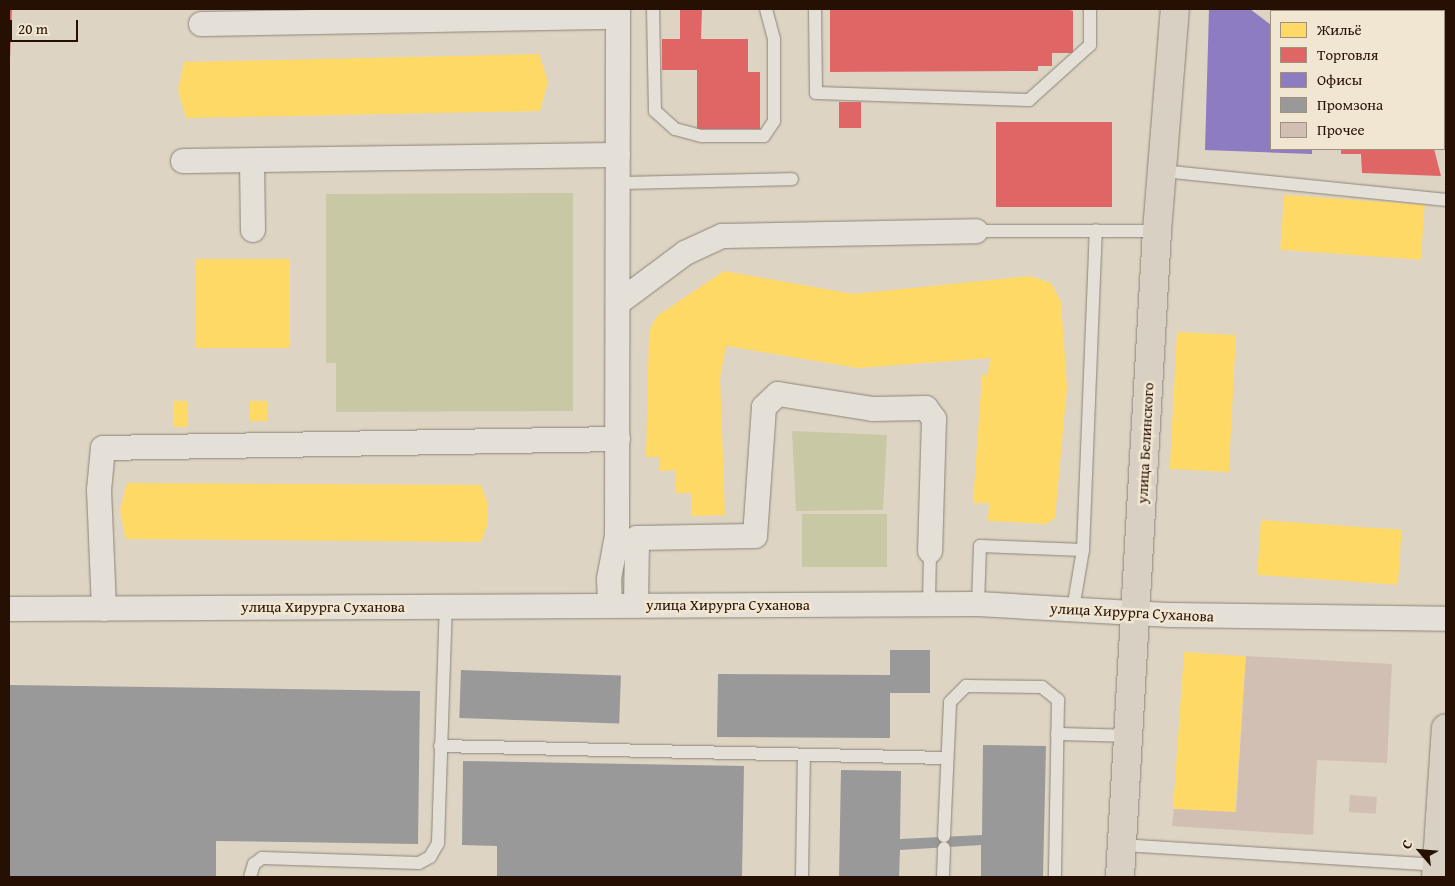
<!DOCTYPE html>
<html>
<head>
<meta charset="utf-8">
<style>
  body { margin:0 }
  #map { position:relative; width:1455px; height:886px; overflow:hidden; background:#ddd4c3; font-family:"Gentium Book Plus",serif }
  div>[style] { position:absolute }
  .green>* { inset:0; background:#c9c8a5; transform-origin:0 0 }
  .homes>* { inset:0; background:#ffd966; transform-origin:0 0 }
  .shops>* { inset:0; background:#e06666; transform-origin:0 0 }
  .offices>* { inset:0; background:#8e7cc3 }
  .industry>* { inset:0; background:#999; transform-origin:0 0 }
  .building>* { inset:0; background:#d1bfb4; transform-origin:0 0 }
  .roads { filter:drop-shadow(0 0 1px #8c8479) drop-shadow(0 0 1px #8c8479) }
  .lane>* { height:12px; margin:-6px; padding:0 6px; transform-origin:6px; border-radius:6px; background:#e5e0d7 }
  .street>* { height:24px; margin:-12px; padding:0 12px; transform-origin:12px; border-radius:12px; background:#e5e0d7 }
  .primary>* { height:28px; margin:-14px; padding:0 14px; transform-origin:14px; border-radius:14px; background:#d8d1c3 }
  span { translate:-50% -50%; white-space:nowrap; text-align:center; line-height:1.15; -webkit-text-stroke:5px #f0e6d1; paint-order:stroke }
  .street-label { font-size:15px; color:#261004 }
  .frame { position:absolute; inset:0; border:10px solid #261004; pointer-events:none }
  .legend { position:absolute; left:1270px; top:10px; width:175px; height:140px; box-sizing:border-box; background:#f0e6d1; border:1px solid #9f907f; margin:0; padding:6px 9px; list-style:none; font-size:15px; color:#261004 }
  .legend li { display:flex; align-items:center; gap:10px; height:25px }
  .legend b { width:25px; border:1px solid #9f907f }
  .north { position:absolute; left:1395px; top:826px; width:50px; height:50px; -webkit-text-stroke:4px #f0e6d1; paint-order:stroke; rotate:297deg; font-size:14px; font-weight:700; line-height:20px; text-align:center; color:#261004 }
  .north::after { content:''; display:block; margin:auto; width:18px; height:22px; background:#261004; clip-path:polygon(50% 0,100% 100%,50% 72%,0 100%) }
  .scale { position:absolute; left:10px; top:20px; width:68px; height:22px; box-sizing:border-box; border:2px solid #261004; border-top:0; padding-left:6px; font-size:15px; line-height:18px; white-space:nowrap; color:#261004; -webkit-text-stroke:4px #f0e6d1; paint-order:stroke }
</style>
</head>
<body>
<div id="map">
  <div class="green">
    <div style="clip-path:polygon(573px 193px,573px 411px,336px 412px,336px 363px,326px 363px,326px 194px)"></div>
    <div style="clip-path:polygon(792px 431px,887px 435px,883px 510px,796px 511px)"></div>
    <div style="left:887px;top:514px;width:53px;height:85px;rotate:90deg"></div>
  </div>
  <div class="homes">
    <div style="clip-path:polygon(539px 54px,548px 82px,540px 111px,186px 118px,178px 90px,184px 62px)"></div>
    <div style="left:1284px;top:195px;width:141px;height:55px;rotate:4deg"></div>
    <div style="left:290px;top:259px;width:89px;height:94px;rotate:90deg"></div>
    <div style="clip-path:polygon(724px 271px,853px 294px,1030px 276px,1051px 283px,1061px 302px,1067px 387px,1055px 518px,1046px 524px,988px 521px,989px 503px,973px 503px,982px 375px,987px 375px,991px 358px,858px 368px,726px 346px,720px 378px,725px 515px,691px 516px,691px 493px,676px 493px,675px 470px,660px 471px,659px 457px,646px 457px,649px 331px,657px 316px)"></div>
    <div style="left:1177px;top:332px;width:59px;height:137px;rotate:3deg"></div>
    <div style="left:173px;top:401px;width:15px;height:26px"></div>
    <div style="left:250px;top:401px;width:17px;height:20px"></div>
    <div style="clip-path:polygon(127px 483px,481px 485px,488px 504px,488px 523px,481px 542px,126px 539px,120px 511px)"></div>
    <div style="left:1261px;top:520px;width:141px;height:55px;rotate:4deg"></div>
    <div style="left:1184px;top:652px;width:62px;height:157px;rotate:4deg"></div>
  </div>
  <div class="shops">
    <div style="clip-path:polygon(9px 9px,12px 9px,10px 59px,9px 59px)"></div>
    <div style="clip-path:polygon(680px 9px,702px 9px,701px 39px,748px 39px,748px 72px,760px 72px,760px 129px,697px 129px,697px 70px,662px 70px,662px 39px,680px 39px)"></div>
    <div style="clip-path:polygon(830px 9px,1066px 9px,1073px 11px,1073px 53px,1052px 53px,1052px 66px,1038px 66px,1038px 71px,830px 72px)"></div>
    <div style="left:839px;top:102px;width:22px;height:26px"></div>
    <div style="left:996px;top:122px;width:116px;height:85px"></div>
    <div style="clip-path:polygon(1341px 149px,1434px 149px,1441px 176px,1362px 173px,1361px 154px,1341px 154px)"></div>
  </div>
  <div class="offices">
    <div style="clip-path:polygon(1209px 9px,1250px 9px,1271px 25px,1271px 149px,1312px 149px,1312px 154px,1205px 150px)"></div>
  </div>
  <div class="industry">
    <div style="clip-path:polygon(890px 650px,930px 650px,930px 693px,890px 693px,890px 738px,717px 737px,718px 674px,890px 675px)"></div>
    <div style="left:461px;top:670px;width:160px;height:48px;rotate:2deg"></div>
    <div style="clip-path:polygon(9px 685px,420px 691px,418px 844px,216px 841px,216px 877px,9px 877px)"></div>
    <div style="clip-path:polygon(983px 745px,1046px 746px,1043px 877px,981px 877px,981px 845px,900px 850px,899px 877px,839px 877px,841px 770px,901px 771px,900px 839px,982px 835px)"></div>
    <div style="clip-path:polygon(463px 761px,744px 766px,742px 877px,497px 877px,497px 846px,462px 845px)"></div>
  </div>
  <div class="building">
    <div style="clip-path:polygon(1246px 656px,1392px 664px,1387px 763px,1317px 760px,1313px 835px,1172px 826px,1174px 809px,1236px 812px)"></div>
    <div style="left:1350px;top:795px;width:27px;height:17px;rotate:4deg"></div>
  </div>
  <div class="roads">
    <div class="lane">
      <div style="left:653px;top:9px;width:102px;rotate:88.9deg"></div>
      <div style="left:655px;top:111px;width:27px;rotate:42deg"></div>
      <div style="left:675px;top:129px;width:28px;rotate:15deg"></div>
      <div style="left:702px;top:136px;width:62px"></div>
      <div style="left:764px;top:136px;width:18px;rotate:-56deg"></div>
      <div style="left:774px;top:121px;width:82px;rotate:-90deg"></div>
      <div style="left:774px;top:39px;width:31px;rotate:-105deg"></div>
      <div style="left:815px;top:9px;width:84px;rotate:89.3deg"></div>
      <div style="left:816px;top:93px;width:213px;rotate:1.9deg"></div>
      <div style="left:1029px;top:100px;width:82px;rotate:-42deg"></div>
      <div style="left:1090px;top:45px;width:36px;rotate:-90deg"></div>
      <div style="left:1162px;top:171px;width:285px;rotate:5.8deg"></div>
      <div style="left:618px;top:183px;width:174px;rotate:-1.3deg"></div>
      <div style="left:976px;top:231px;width:181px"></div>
      <div style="left:929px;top:604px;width:53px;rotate:-88.9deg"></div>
      <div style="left:978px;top:604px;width:58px;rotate:-88deg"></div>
      <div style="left:980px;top:546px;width:103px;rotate:2.2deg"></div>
      <div style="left:1073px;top:609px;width:60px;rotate:-80.4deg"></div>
      <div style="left:1083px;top:550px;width:320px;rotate:-87.7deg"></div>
      <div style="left:1057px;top:734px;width:70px;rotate:1.6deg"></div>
      <div style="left:440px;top:746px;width:506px;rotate:1.36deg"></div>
      <div style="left:944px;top:836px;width:134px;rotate:-87.4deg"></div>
      <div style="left:950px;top:702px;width:23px;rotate:-45deg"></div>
      <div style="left:966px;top:686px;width:76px;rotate:0.8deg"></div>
      <div style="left:1042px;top:687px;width:21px;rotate:39deg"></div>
      <div style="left:1058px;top:700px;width:177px;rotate:91deg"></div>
      <div style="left:1122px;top:845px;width:316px;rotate:3.6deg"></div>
      <div style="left:250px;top:877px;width:14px;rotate:-73deg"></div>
      <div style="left:254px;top:864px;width:10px;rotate:-37deg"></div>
      <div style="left:262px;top:858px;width:157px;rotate:1.8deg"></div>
      <div style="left:419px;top:863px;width:13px;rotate:-29deg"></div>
      <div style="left:430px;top:857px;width:16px;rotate:-60deg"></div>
      <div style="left:438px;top:843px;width:236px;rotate:-88.1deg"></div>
      <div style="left:802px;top:877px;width:122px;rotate:-89.1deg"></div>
      <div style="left:943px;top:877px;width:29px;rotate:-88deg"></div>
    </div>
    <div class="street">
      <div style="left:201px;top:24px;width:417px;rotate:-1deg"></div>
      <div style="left:183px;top:161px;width:435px;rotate:-0.8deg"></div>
      <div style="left:252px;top:161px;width:69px;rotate:89.2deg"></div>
      <div style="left:618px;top:303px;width:84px;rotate:-36.7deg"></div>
      <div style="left:685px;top:253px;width:41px;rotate:-24.7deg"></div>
      <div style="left:722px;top:236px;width:254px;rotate:-1.1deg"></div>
      <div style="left:610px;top:605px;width:26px;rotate:-92deg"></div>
      <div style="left:609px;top:579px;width:44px;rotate:-79.5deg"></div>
      <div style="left:617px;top:536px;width:527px;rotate:-89.89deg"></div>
      <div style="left:636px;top:605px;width:67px;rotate:-89.1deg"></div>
      <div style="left:637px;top:538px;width:118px;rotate:-1deg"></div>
      <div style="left:755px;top:536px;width:129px;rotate:-86deg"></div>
      <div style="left:764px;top:407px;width:19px;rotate:-43deg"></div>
      <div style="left:778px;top:394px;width:96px;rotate:9deg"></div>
      <div style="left:873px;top:409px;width:53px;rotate:-1.1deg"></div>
      <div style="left:926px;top:408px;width:14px;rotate:54deg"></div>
      <div style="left:934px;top:419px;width:132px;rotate:91.7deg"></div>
      <div style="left:9px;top:609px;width:969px;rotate:-0.3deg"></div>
      <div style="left:978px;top:604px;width:193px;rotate:3.3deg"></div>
      <div style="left:1171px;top:615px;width:275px;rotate:0.8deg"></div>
      <div style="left:104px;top:609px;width:119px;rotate:-92.4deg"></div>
      <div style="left:99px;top:490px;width:42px;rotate:-84.6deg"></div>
      <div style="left:103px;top:448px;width:515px;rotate:-1deg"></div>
    </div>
    <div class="primary">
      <div style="left:1315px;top:9px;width:4px;rotate:27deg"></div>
      <div style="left:1441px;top:11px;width:5px;rotate:-22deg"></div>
      <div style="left:1444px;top:127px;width:5px;rotate:68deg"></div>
      <div style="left:1120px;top:877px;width:647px;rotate:-86.72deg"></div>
      <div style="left:1157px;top:231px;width:223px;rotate:-85.4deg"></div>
      <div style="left:1436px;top:877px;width:149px;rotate:-86.2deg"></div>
    </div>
  </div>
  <div class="street-label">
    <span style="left:1145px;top:443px;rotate:-87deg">улица Белинского</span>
    <span style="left:728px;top:605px">улица Хирурга Суханова</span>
    <span style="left:323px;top:607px">улица Хирурга Суханова</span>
    <span style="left:1132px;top:612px;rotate:3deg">улица Хирурга Суханова</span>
  </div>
  <div class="frame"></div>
  <ul class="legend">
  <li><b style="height:14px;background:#ffd966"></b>Жильё</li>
  <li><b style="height:14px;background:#e06666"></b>Торговля</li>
  <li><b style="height:14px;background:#8e7cc3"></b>Офисы</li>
  <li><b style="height:14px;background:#999"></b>Промзона</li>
  <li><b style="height:14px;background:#d1bfb4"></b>Прочее</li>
  </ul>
  <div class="north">С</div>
  <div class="scale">20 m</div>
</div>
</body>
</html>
